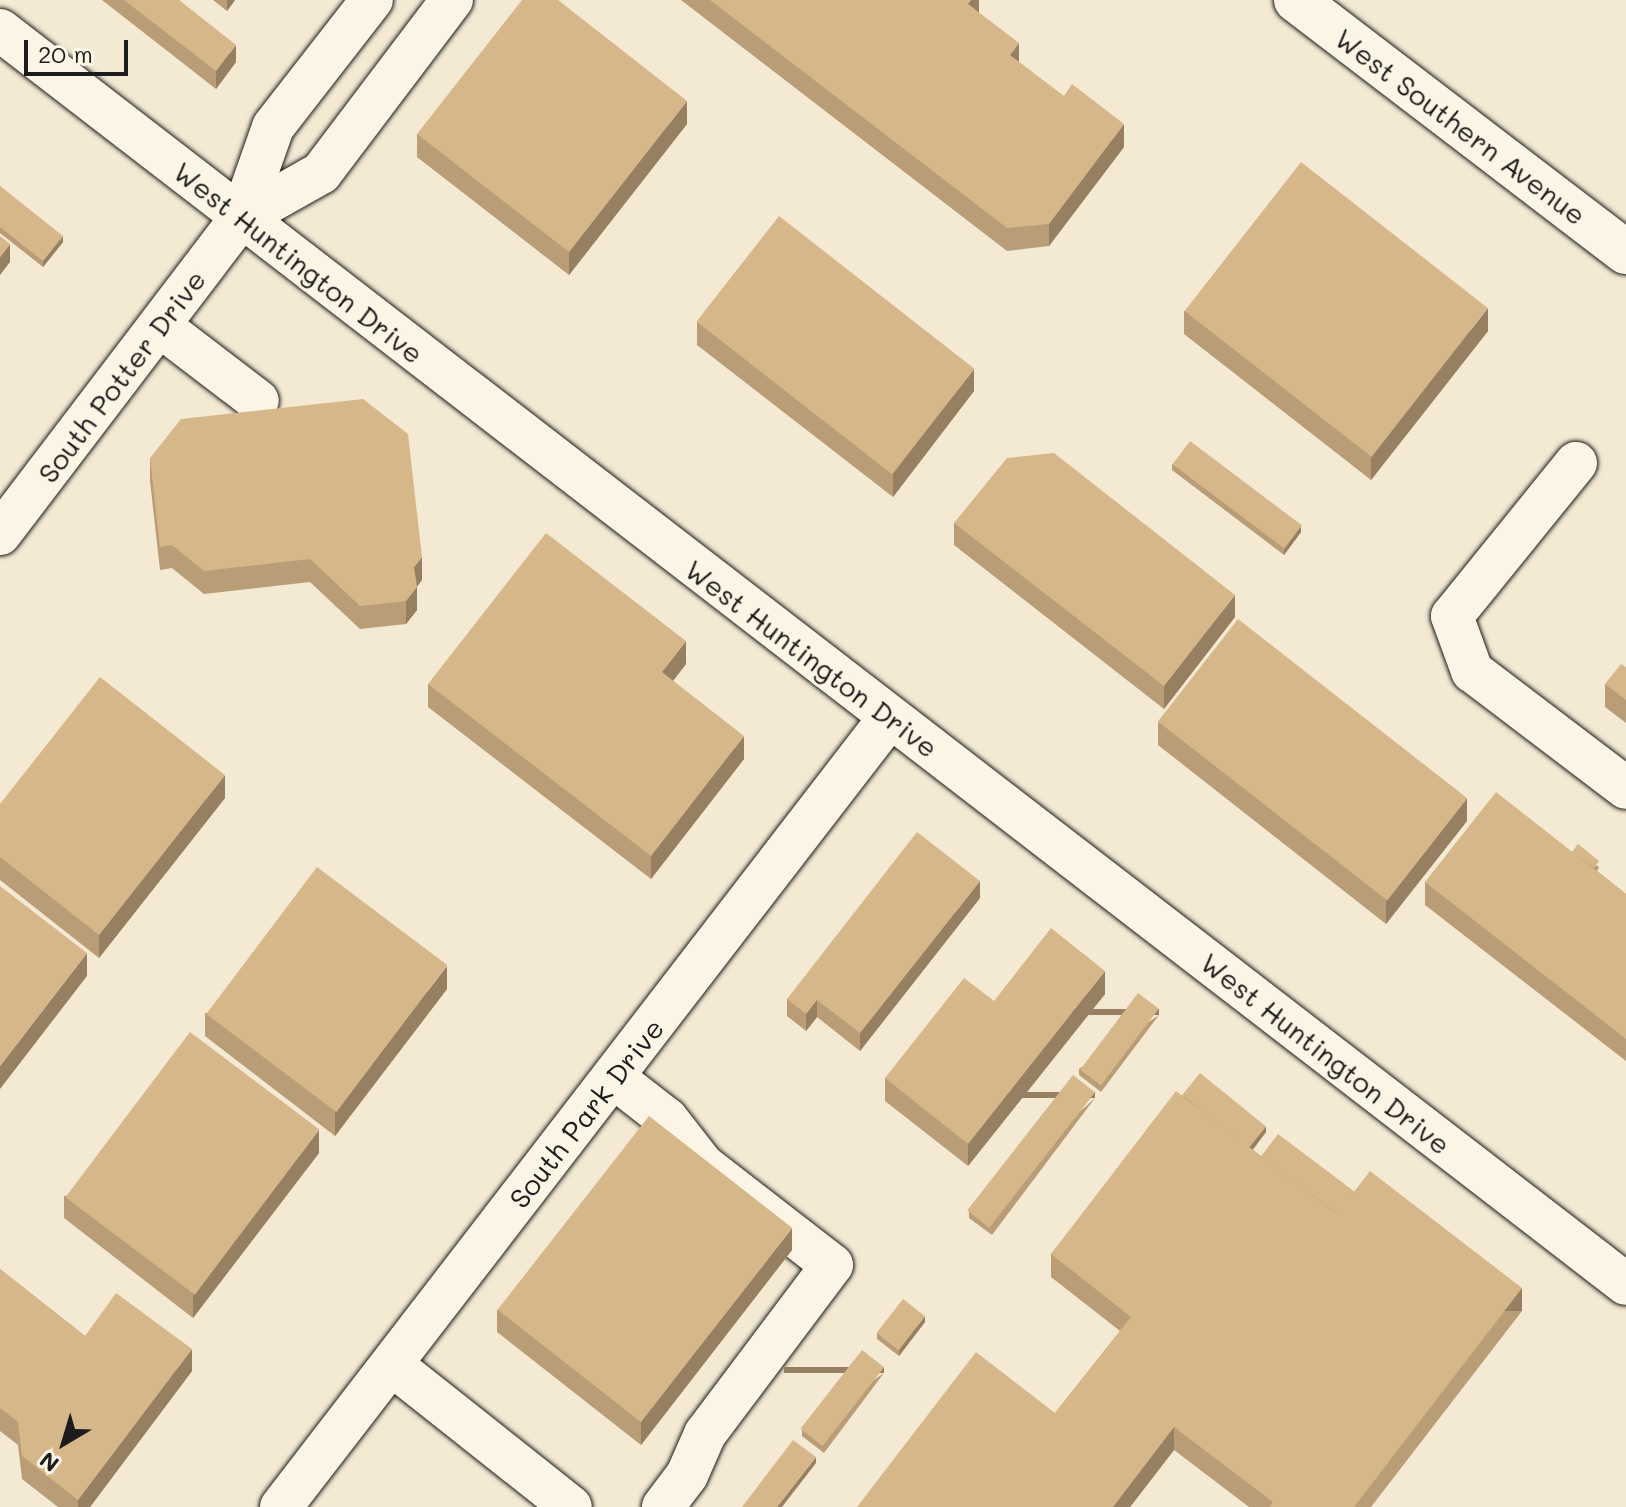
<!DOCTYPE html>
<html>
<head>
<meta charset="utf-8">
<style>
  body { margin:0 }
  #map { position:relative; width:1626px; height:1507px; overflow:hidden; background:#f4e9d3; font-family:Mali,sans-serif }
  div>[style] { position:absolute }
  .roads { filter:drop-shadow(0 0 2px #1c1c1c) drop-shadow(0 0 2px #1c1c1c) }
  .minor>* { height:42px; margin:-21px; padding:0 21px; transform-origin:21px; border-radius:21px; background:#fcf5e5 }
  .major>* { height:44px; margin:-22px; padding:0 22px; transform-origin:22px; border-radius:22px; background:#fcf5e5 }
  .wall>* { inset:0; background:#b89d77 }
  .shaded-wall>* { inset:0; background:#968061; transform-origin:0 0 }
  .building>* { inset:0; background:#d6b78a; transform-origin:0 0 }
  span { translate:-50% -50%; white-space:nowrap; text-align:center; line-height:1.15; -webkit-text-stroke:6px #fcf5e5; paint-order:stroke }
  .street-label { font-size:28px; color:#1c1c1c }
  .north { position:absolute; left:24px; top:1403px; width:80px; height:80px; -webkit-text-stroke:6px #fcf5e5; paint-order:stroke; rotate:218deg; font-size:22px; font-weight:700; line-height:32px; text-align:center; color:#1c1c1c }
  .north::after { content:''; display:block; margin:auto; width:28px; height:36px; background:#1c1c1c; clip-path:polygon(50% 0,100% 100%,50% 72%,0 100%) }
  .scale { position:absolute; left:24px; top:40px; width:104px; height:36px; box-sizing:border-box; border:4px solid #1c1c1c; border-top:0; padding-left:10px; font-size:24px; line-height:28px; white-space:nowrap; color:#1c1c1c; -webkit-text-stroke:6px #fcf5e5; paint-order:stroke }
</style>
</head>
<body>
<div id="map">
  <div class="roads">
    <div class="minor">
      <div style="left:0;top:30px;width:2053px;rotate:37.64deg"></div>
      <div style="left:241px;top:218px;width:92px;rotate:-29.4deg"></div>
      <div style="left:321px;top:173px;width:217px;rotate:-52.9deg"></div>
      <div style="left:160px;top:326px;width:123px;rotate:37.4deg"></div>
      <div style="left:1576px;top:463px;width:197px;rotate:129deg"></div>
      <div style="left:1452px;top:616px;width:59px;rotate:70deg"></div>
      <div style="left:1472px;top:671px;width:193px;rotate:37.2deg"></div>
      <div style="left:0;top:534px;width:397px;rotate:-52.7deg"></div>
      <div style="left:241px;top:218px;width:96px;rotate:-70.6deg"></div>
      <div style="left:273px;top:127px;width:161px;rotate:-52.1deg"></div>
      <div style="left:613px;top:1077px;width:68px;rotate:37.9deg"></div>
      <div style="left:667px;top:1119px;width:58px;rotate:52deg"></div>
      <div style="left:703px;top:1165px;width:163px;rotate:37.8deg"></div>
      <div style="left:832px;top:1265px;width:211px;rotate:126.9deg"></div>
      <div style="left:705px;top:1434px;width:45px;rotate:113.7deg"></div>
      <div style="left:687px;top:1475px;width:40px;rotate:127deg"></div>
      <div style="left:392px;top:1365px;width:228px;rotate:38.4deg"></div>
      <div style="left:281px;top:1507px;width:996px;rotate:-52.38deg"></div>
    </div>
    <div class="major">
      <div style="left:1296px;top:0;width:415px;rotate:37.4deg"></div>
    </div>
  </div>
  <div class="wall">
    <div style="clip-path:polygon(102px 0,179px 0,236px 62px,216px 89px)"></div>
    <div style="clip-path:polygon(213px 0,235px 0,227px 11px)"></div>
    <div style="clip-path:polygon(681px 0,979px 0,979px 13px,1019px 62px,1124px 147px,1049px 246px,1007px 251px)"></div>
    <div style="clip-path:polygon(687px 124px,569px 275px,417px 157px,417px 134px)"></div>
    <div style="clip-path:polygon(0 186px,63px 242px,43px 267px,0 233px)"></div>
    <div style="clip-path:polygon(1184px 311px,1488px 331px,1371px 480px,1184px 334px)"></div>
    <div style="clip-path:polygon(697px 322px,974px 391px,893px 497px,697px 345px)"></div>
    <div style="clip-path:polygon(150px 458px,422px 580px,417px 587px,417px 610px,406px 624px,360px 629px,310px 582px,204px 594px,172px 568px,160px 570px,150px 481px)"></div>
    <div style="clip-path:polygon(1172px 464px,1301px 532px,1284px 555px,1172px 470px)"></div>
    <div style="clip-path:polygon(954px 523px,1235px 617px,1164px 709px,954px 545px)"></div>
    <div style="clip-path:polygon(686px 664px,673px 681px,744px 759px,651px 879px,428px 707px,428px 684px)"></div>
    <div style="clip-path:polygon(1626px 667px,1626px 723px,1605px 707px,1605px 684px)"></div>
    <div style="clip-path:polygon(1158px 722px,1467px 821px,1386px 924px,1158px 745px)"></div>
    <div style="clip-path:polygon(225px 798px,99px 958px,0 880px,0 804px)"></div>
    <div style="clip-path:polygon(1572px 852px,1599px 867px,1597px 871px,1626px 894px,1626px 1061px,1425px 905px,1425px 882px)"></div>
    <div style="clip-path:polygon(980px 898px,860px 1051px,817px 1017px,806px 1031px,787px 1016px,787px 999px)"></div>
    <div style="clip-path:polygon(447px 989px,335px 1136px,205px 1036px,205px 1013px)"></div>
    <div style="clip-path:polygon(1105px 994px,968px 1166px,885px 1101px,885px 1078px,994px 1001px)"></div>
    <div style="clip-path:polygon(1159px 1015px,1101px 1092px,1079px 1075px,1079px 1069px)"></div>
    <div style="clip-path:polygon(1182px 1095px,1266px 1132px,1253px 1150px,1261px 1156px,1354px 1192px,1522px 1311px,1371px 1507px,1249px 1507px,1174px 1450px,1130px 1507px,857px 1507px,1055px 1413px,1120px 1331px,1051px 1277px,1051px 1254px)"></div>
    <div style="clip-path:polygon(1095px 1098px,992px 1235px,969px 1218px,969px 1212px)"></div>
    <div style="clip-path:polygon(319px 1153px,193px 1318px,64px 1218px,64px 1196px)"></div>
    <div style="clip-path:polygon(792px 1250px,641px 1445px,497px 1332px,497px 1310px)"></div>
    <div style="clip-path:polygon(0 1269px,85px 1336px,192px 1371px,90px 1507px,58px 1507px,22px 1479px,18px 1445px,0 1431px)"></div>
    <div style="clip-path:polygon(925px 1322px,899px 1356px,877px 1339px,877px 1333px)"></div>
    <div style="clip-path:polygon(884px 1373px,824px 1453px,802px 1436px,802px 1430px)"></div>
  </div>
  <div class="shaded-wall">
    <div style="clip-path:polygon(227px 0,235px 0,227px 11px)"></div>
    <div style="clip-path:polygon(971px 0,979px 0,979px 13px,968px 4px)"></div>
    <div style="clip-path:polygon(1019px 43px,1019px 66px,1010px 55px)"></div>
    <div style="clip-path:polygon(236px 45px,236px 62px,216px 89px,216px 71px)"></div>
    <div style="clip-path:polygon(687px 101px,687px 124px,569px 275px,569px 252px)"></div>
    <div style="clip-path:polygon(1124px 124px,1124px 147px,1049px 246px,1049px 224px)"></div>
    <div style="clip-path:polygon(63px 236px,63px 242px,43px 267px,43px 261px)"></div>
    <div style="clip-path:polygon(10px 244px,10px 262px,0 275px,0 257px)"></div>
    <div style="clip-path:polygon(1488px 308px,1488px 331px,1371px 480px,1371px 458px)"></div>
    <div style="clip-path:polygon(974px 369px,974px 391px,893px 497px,893px 474px)"></div>
    <div style="clip-path:polygon(1301px 526px,1301px 532px,1284px 555px,1284px 549px)"></div>
    <div style="clip-path:polygon(422px 557px,422px 580px,414px 590px,414px 567px)"></div>
    <div style="clip-path:polygon(417px 587px,417px 610px,406px 624px,406px 601px)"></div>
    <div style="clip-path:polygon(1235px 595px,1235px 617px,1164px 709px,1164px 686px)"></div>
    <div style="clip-path:polygon(686px 641px,686px 664px,662px 695px,662px 672px)"></div>
    <div style="clip-path:polygon(744px 736px,744px 759px,651px 879px,651px 856px)"></div>
    <div style="clip-path:polygon(225px 775px,225px 798px,99px 958px,99px 935px)"></div>
    <div style="clip-path:polygon(1467px 798px,1467px 821px,1386px 924px,1386px 901px)"></div>
    <div style="clip-path:polygon(980px 881px,980px 898px,860px 1051px,860px 1033px)"></div>
    <div style="clip-path:polygon(87px 953px,87px 976px,0 1089px,0 1066px)"></div>
    <div style="clip-path:polygon(447px 966px,447px 989px,335px 1136px,335px 1113px)"></div>
    <div style="clip-path:polygon(1105px 971px,1105px 994px,968px 1166px,968px 1144px)"></div>
    <div style="clip-path:polygon(817px 1000px,817px 1017px,806px 1031px,806px 1014px)"></div>
    <div style="left:1159px;top:1009px;width:6px;height:96px;rotate:90deg"></div>
    <div style="left:1095px;top:1092px;width:6px;height:171px;rotate:90deg"></div>
    <div style="clip-path:polygon(1266px 1126px,1266px 1132px,1248px 1155px,1248px 1149px)"></div>
    <div style="clip-path:polygon(319px 1130px,319px 1153px,193px 1318px,193px 1295px)"></div>
    <div style="clip-path:polygon(792px 1228px,792px 1250px,641px 1445px,641px 1422px)"></div>
    <div style="left:1522px;top:1288px;width:23px;height:276px;rotate:90deg"></div>
    <div style="clip-path:polygon(925px 1316px,925px 1322px,899px 1356px,899px 1350px)"></div>
    <div style="clip-path:polygon(192px 1349px,192px 1371px,90px 1507px,78px 1507px,78px 1500px)"></div>
    <div style="left:884px;top:1367px;width:6px;height:100px;rotate:90deg"></div>
    <div style="clip-path:polygon(1174px 1427px,1174px 1450px,1130px 1507px,1113px 1507px)"></div>
    <div style="clip-path:polygon(816px 1457px,816px 1463px,782px 1507px,777px 1507px)"></div>
  </div>
  <div class="building">
    <div style="clip-path:polygon(124px 0,179px 0,236px 45px,216px 71px)"></div>
    <div style="clip-path:polygon(522px 0,558px 0,687px 101px,569px 252px,417px 134px)"></div>
    <div style="clip-path:polygon(710px 0,971px 0,968px 4px,1019px 43px,1010px 55px,1064px 96px,1072px 84px,1124px 124px,1049px 224px,1007px 228px)"></div>
    <div style="left:1301px;top:162px;width:237px;height:189px;rotate:38deg"></div>
    <div style="clip-path:polygon(0 186px,63px 236px,43px 261px,0 227px)"></div>
    <div style="left:779px;top:216px;width:248px;height:134px;rotate:38deg"></div>
    <div style="clip-path:polygon(0 236px,10px 244px,0 257px)"></div>
    <div style="clip-path:polygon(363px 399px,408px 434px,422px 557px,414px 567px,417px 587px,406px 601px,360px 606px,310px 559px,204px 571px,172px 545px,160px 547px,150px 458px,181px 419px)"></div>
    <div style="left:1190px;top:441px;width:140px;height:29px;rotate:37deg"></div>
    <div style="clip-path:polygon(1054px 453px,1235px 595px,1164px 686px,954px 523px,1007px 458px)"></div>
    <div style="clip-path:polygon(546px 533px,686px 641px,662px 672px,744px 736px,651px 856px,428px 684px)"></div>
    <div style="left:1238px;top:619px;width:291px;height:130px;rotate:38deg"></div>
    <div style="clip-path:polygon(1621px 664px,1626px 667px,1626px 700px,1605px 684px)"></div>
    <div style="clip-path:polygon(100px 677px,225px 775px,99px 935px,0 857px,0 804px)"></div>
    <div style="clip-path:polygon(1496px 792px,1626px 894px,1626px 1039px,1425px 882px)"></div>
    <div style="clip-path:polygon(917px 832px,980px 881px,860px 1033px,817px 1000px,806px 1014px,787px 999px)"></div>
    <div style="clip-path:polygon(1578px 844px,1599px 861px,1594px 868px,1572px 852px)"></div>
    <div style="left:317px;top:867px;width:163px;height:184px;rotate:37deg"></div>
    <div style="clip-path:polygon(0 886px,87px 953px,0 1066px)"></div>
    <div style="clip-path:polygon(1051px 928px,1105px 971px,968px 1144px,885px 1078px,964px 978px,994px 1001px)"></div>
    <div style="left:1138px;top:993px;width:26px;height:96px;rotate:37deg"></div>
    <div style="left:190px;top:1032px;width:162px;height:207px;rotate:37deg"></div>
    <div style="left:1200px;top:1073px;width:85px;height:28px;rotate:39deg"></div>
    <div style="left:1073px;top:1075px;width:28px;height:172px;rotate:38deg"></div>
    <div style="clip-path:polygon(1176px 1091px,1337px 1214px,1370px 1171px,1522px 1288px,1354px 1507px,1269px 1507px,1273px 1502px,1174px 1427px,1113px 1507px,857px 1507px,976px 1352px,1055px 1413px,1131px 1317px,1051px 1254px)"></div>
    <div style="left:649px;top:1116px;width:182px;height:246px;rotate:38deg"></div>
    <div style="left:1278px;top:1134px;width:96px;height:28px;rotate:37deg"></div>
    <div style="clip-path:polygon(0 1269px,85px 1336px,116px 1293px,192px 1349px,78px 1500px,22px 1456px,18px 1422px,0 1408px)"></div>
    <div style="left:903px;top:1299px;width:28px;height:43px;rotate:38deg"></div>
    <div style="left:862px;top:1350px;width:28px;height:100px;rotate:38deg"></div>
    <div style="clip-path:polygon(793px 1440px,816px 1457px,777px 1507px,742px 1507px)"></div>
  </div>
  <div class="street-label">
    <span style="left:1461px;top:126px;rotate:37deg">West Southern Avenue</span>
    <span style="left:299px;top:262px;rotate:38deg">West Huntington Drive</span>
    <span style="left:121px;top:376px;rotate:-53deg">South Potter Drive</span>
    <span style="left:812px;top:658px;rotate:37deg">West Huntington Drive</span>
    <span style="left:1326px;top:1053px;rotate:38deg">West Huntington Drive</span>
    <span style="left:586px;top:1113px;rotate:-52deg">South Park Drive</span>
  </div>
  <div class="north">N</div>
  <div class="scale">20 m</div>
</div>
</body>
</html>
